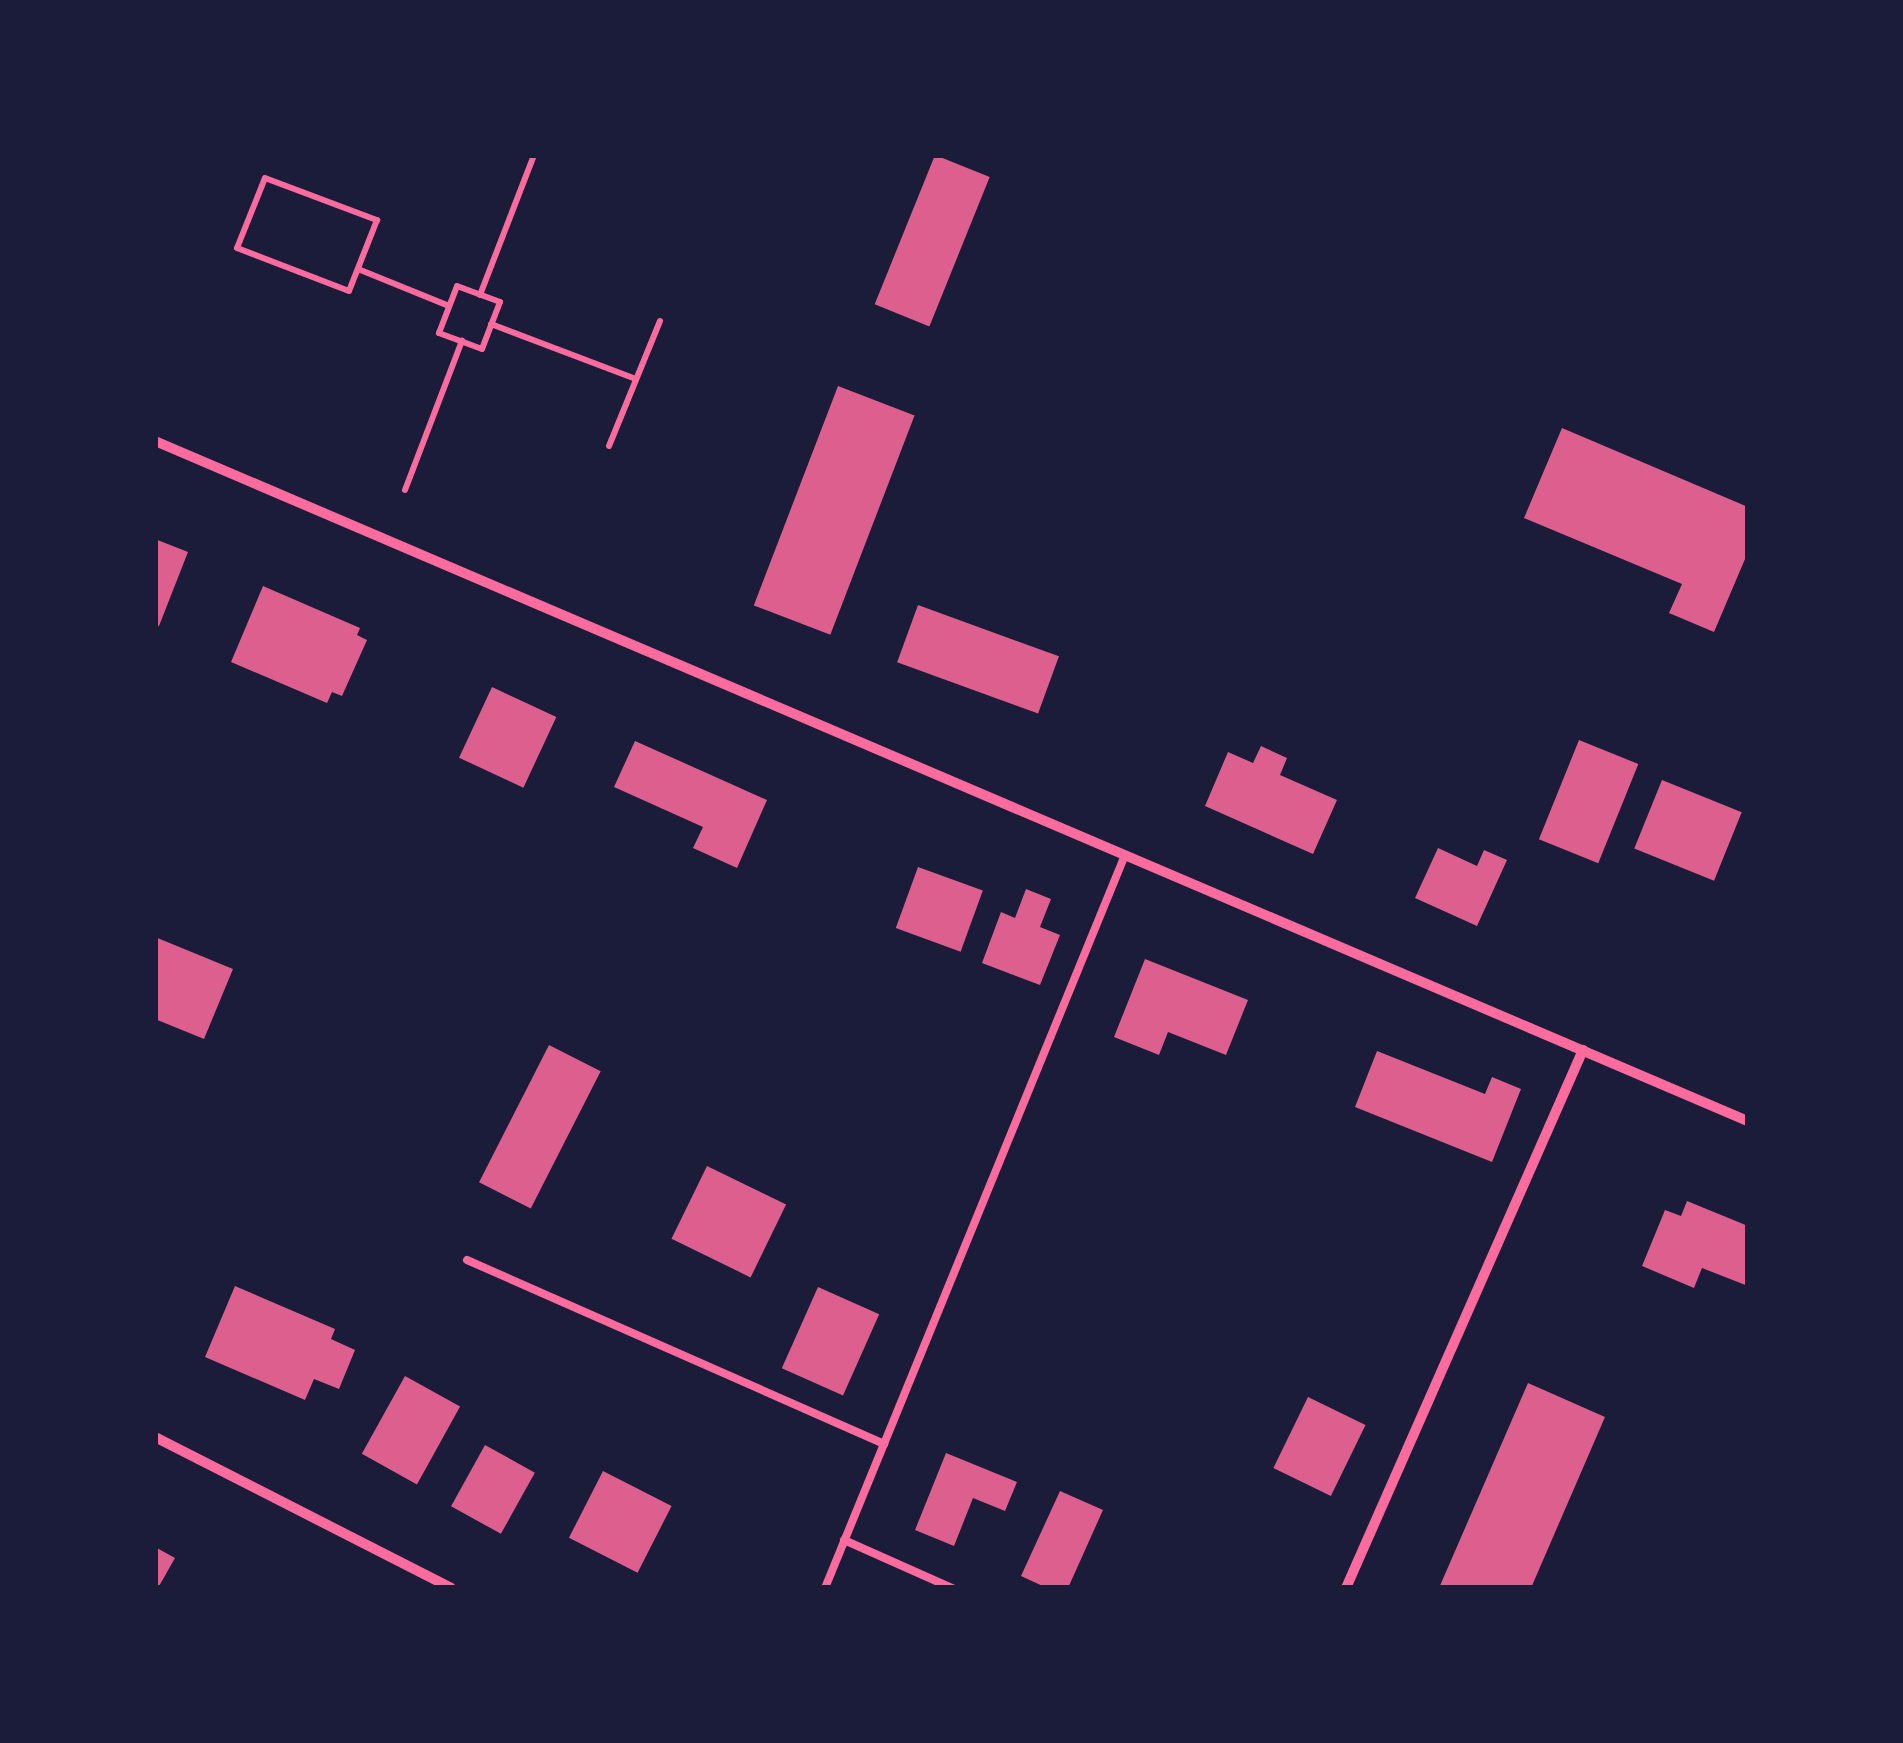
<!DOCTYPE html>
<html>
<head>
<meta charset="utf-8">
<style>
  body { margin:0 }
  #map { position:relative; width:1903px; height:1743px; overflow:hidden; background:#1b1b3a; font-family:"Roboto Serif",serif }
  div>[style] { position:absolute }
  .building>* { inset:0; background:#dd5f8e; transform-origin:0 0 }
  .path>* { height:6px; margin:-3px; padding:0 3px; transform-origin:3px; border-radius:3px; background:#ff6b9d }
  .service>* { height:8px; margin:-4px; padding:0 4px; transform-origin:4px; border-radius:4px; background:#ff6b9d }
  .minor>* { height:10px; margin:-5px; padding:0 5px; transform-origin:5px; border-radius:5px; background:#ff6b9d }
  span { translate:-50% -50%; white-space:nowrap; text-align:center; line-height:1.15; -webkit-text-stroke:10px #1b1b3a; paint-order:stroke }
  .frame { position:absolute; inset:0; border:158px solid #1b1b3a; pointer-events:none }
</style>
</head>
<body>
<div id="map">
  <div class="building">
    <div style="left:935px;top:155px;width:59px;height:161px;rotate:22deg"></div>
    <div style="left:838px;top:386px;width:82px;height:235px;rotate:21deg"></div>
    <div style="clip-path:polygon(1562px 428px,1748px 507px,1748px 552px,1714px 632px,1669px 613px,1682px 584px,1524px 518px)"></div>
    <div style="clip-path:polygon(155px 539px,188px 552px,159px 626px,155px 625px)"></div>
    <div style="clip-path:polygon(263px 586px,360px 628px,357px 635px,367px 640px,342px 696px,332px 692px,327px 703px,231px 662px)"></div>
    <div style="left:918px;top:605px;width:150px;height:61px;rotate:20deg"></div>
    <div style="left:492px;top:687px;width:71px;height:78px;rotate:25deg"></div>
    <div style="left:1579px;top:740px;width:64px;height:107px;rotate:22deg"></div>
    <div style="clip-path:polygon(635px 741px,767px 800px,737px 868px,693px 848px,703px 827px,614px 787px)"></div>
    <div style="clip-path:polygon(1261px 746px,1287px 758px,1280px 775px,1337px 800px,1313px 854px,1205px 806px,1228px 752px,1253px 763px)"></div>
    <div style="left:1662px;top:780px;width:86px;height:74px;rotate:22deg"></div>
    <div style="clip-path:polygon(1438px 848px,1477px 866px,1484px 850px,1507px 860px,1477px 926px,1415px 898px)"></div>
    <div style="left:918px;top:867px;width:69px;height:65px;rotate:20deg"></div>
    <div style="clip-path:polygon(1026px 889px,1051px 899px,1040px 927px,1060px 935px,1040px 985px,982px 963px,1001px 912px,1015px 918px)"></div>
    <div style="clip-path:polygon(155px 937px,233px 969px,204px 1039px,155px 1019px)"></div>
    <div style="clip-path:polygon(1145px 959px,1248px 1000px,1226px 1055px,1168px 1032px,1159px 1055px,1114px 1037px)"></div>
    <div style="left:549px;top:1045px;width:58px;height:154px;rotate:27deg"></div>
    <div style="clip-path:polygon(1377px 1051px,1485px 1094px,1492px 1077px,1521px 1089px,1492px 1162px,1355px 1107px)"></div>
    <div style="left:707px;top:1166px;width:88px;height:81px;rotate:26deg"></div>
    <div style="clip-path:polygon(1687px 1201px,1748px 1226px,1748px 1286px,1702px 1268px,1694px 1288px,1642px 1266px,1665px 1210px,1681px 1216px)"></div>
    <div style="clip-path:polygon(235px 1286px,335px 1329px,331px 1339px,355px 1350px,339px 1389px,314px 1379px,305px 1400px,205px 1357px)"></div>
    <div style="left:818px;top:1287px;width:67px;height:89px;rotate:24deg"></div>
    <div style="left:405px;top:1376px;width:63px;height:89px;rotate:29deg"></div>
    <div style="clip-path:polygon(1528px 1383px,1605px 1417px,1531px 1588px,1439px 1588px)"></div>
    <div style="left:1308px;top:1397px;width:64px;height:79px;rotate:26deg"></div>
    <div style="left:485px;top:1445px;width:57px;height:70px;rotate:29deg"></div>
    <div style="clip-path:polygon(946px 1453px,1017px 1482px,1005px 1511px,973px 1498px,954px 1546px,915px 1530px)"></div>
    <div style="left:603px;top:1471px;width:77px;height:75px;rotate:27deg"></div>
    <div style="clip-path:polygon(1060px 1491px,1103px 1510px,1068px 1588px,1047px 1588px,1021px 1576px)"></div>
    <div style="clip-path:polygon(155px 1547px,175px 1558px,158px 1588px,155px 1588px)"></div>
  </div>
  <div class="path">
    <div style="left:265px;top:178px;width:120px;rotate:20.6deg"></div>
    <div style="left:377px;top:220px;width:76px;rotate:111.5deg"></div>
    <div style="left:349px;top:291px;width:120px;rotate:-159deg"></div>
    <div style="left:237px;top:248px;width:75px;rotate:-68.2deg"></div>
    <div style="left:358px;top:269px;width:98px;rotate:22.1deg"></div>
    <div style="left:457px;top:286px;width:46px;rotate:20.4deg"></div>
    <div style="left:500px;top:302px;width:50px;rotate:111deg"></div>
    <div style="left:482px;top:349px;width:46px;rotate:-159.6deg"></div>
    <div style="left:439px;top:333px;width:50px;rotate:-69deg"></div>
    <div style="left:480px;top:295px;width:150px;rotate:-68.9deg"></div>
    <div style="left:491px;top:324px;width:155px;rotate:20.8deg"></div>
    <div style="left:609px;top:446px;width:135px;rotate:-67.8deg"></div>
    <div style="left:405px;top:490px;width:160px;rotate:-69.1deg"></div>
  </div>
  <div class="service">
    <div style="left:467px;top:1260px;width:456px;rotate:23.8deg"></div>
    <div style="left:844px;top:1540px;width:118px;rotate:24deg"></div>
    <div style="left:825px;top:1588px;width:792px;rotate:-67.74deg"></div>
  </div>
  <div class="minor">
    <div style="left:155px;top:441px;width:1732px;rotate:23.12deg"></div>
    <div style="left:155px;top:1437px;width:332px;rotate:27deg"></div>
    <div style="left:1346px;top:1588px;width:588px;rotate:-66.23deg"></div>
  </div>
  <div class="frame"></div>
</div>
</body>
</html>
